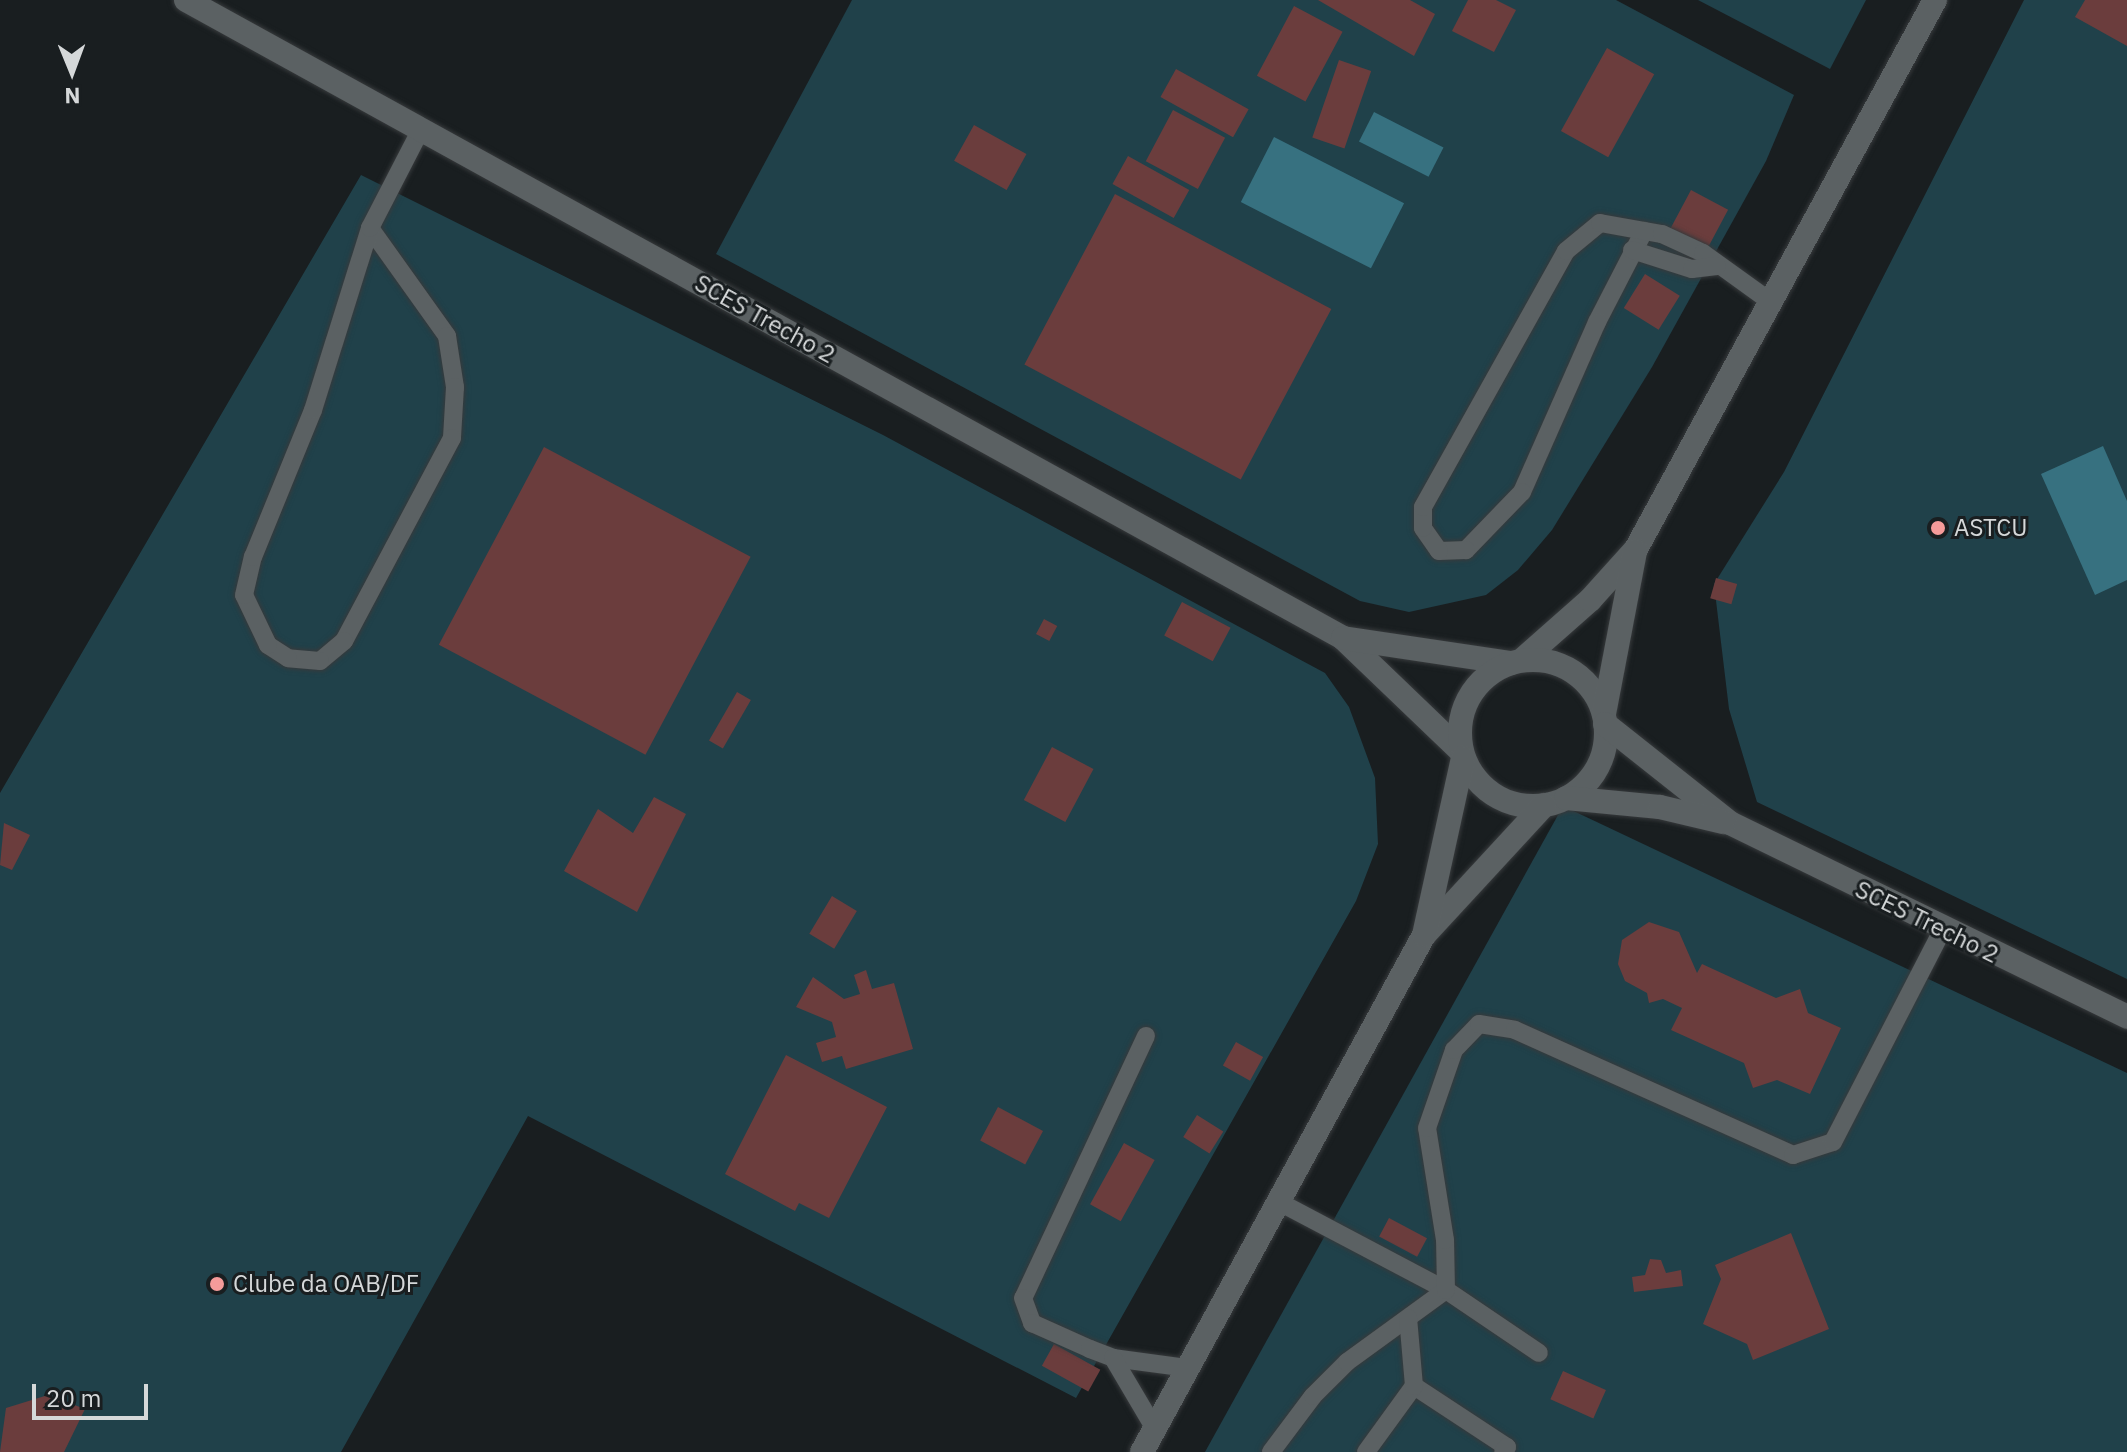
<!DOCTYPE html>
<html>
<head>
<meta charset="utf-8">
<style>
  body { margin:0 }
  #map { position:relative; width:2127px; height:1452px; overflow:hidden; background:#191e20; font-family:"IBM Plex Sans",sans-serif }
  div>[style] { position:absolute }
  .green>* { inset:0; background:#20414a }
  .water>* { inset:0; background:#377180; transform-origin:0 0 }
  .building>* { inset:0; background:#6b3d3d; transform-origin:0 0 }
  .roads { filter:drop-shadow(0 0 2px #373a3c) drop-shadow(0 0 2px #373a3c) }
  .lane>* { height:18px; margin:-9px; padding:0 9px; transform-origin:9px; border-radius:9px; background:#5b6163 }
  .secondary>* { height:24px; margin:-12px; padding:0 12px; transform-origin:12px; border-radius:12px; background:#5b6163 }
  .secondary>.ring { margin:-12px; padding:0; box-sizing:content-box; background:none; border:24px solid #5b6163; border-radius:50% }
  .dots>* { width:22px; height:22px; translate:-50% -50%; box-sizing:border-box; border:4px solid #191e20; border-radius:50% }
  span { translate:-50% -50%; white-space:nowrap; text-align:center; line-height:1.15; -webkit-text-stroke:6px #191e20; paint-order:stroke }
  .street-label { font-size:24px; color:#d5d8d9 }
  .poi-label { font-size:24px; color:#d5d8d9 }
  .left { translate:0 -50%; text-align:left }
  .north { position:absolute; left:32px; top:32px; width:80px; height:80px; -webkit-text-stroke:6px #191e20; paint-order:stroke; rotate:179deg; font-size:22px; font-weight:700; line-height:32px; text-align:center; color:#d5d8d9 }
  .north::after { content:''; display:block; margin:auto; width:28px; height:36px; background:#d5d8d9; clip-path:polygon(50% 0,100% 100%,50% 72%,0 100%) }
  .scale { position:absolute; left:32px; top:1384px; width:116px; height:36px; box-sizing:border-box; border:4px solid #d5d8d9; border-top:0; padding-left:10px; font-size:24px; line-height:28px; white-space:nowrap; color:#d5d8d9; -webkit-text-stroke:6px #191e20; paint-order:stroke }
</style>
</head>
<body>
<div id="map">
  <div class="green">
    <div style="clip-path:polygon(852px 0,1616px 0,1794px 95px,1766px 161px,1652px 367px,1552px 530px,1518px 570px,1486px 595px,1409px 612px,1360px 601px,716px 254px)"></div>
    <div style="clip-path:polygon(1698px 0,1866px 0,1830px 69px)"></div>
    <div style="clip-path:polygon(2024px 0,2127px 0,2127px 979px,1757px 802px,1729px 709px,1714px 584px,1784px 472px)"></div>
    <div style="clip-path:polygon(361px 175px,883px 435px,1325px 673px,1349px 707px,1375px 778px,1378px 844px,1356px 901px,1076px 1398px,528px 1116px,341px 1452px,0 1452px,0 793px)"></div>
    <div style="clip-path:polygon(1563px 806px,2127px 1073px,2127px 1452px,1205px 1452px)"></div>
  </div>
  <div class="water">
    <div style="left:1374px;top:112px;width:78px;height:33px;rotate:27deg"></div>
    <div style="left:1274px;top:137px;width:146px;height:73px;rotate:27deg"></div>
    <div style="clip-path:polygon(2103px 446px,2127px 501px,2127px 580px,2095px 595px,2041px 474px)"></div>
  </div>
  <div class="building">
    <div style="clip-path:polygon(1318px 0,1410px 0,1435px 14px,1414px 56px)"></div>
    <div style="clip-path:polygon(1468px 0,1496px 0,1516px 10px,1494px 52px,1452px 31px)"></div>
    <div style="clip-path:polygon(2085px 0,2127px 0,2127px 46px,2075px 17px)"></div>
    <div style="left:1294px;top:6px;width:55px;height:79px;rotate:28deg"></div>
    <div style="left:1607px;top:48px;width:54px;height:95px;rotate:29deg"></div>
    <div style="left:1339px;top:60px;width:34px;height:82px;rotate:19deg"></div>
    <div style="left:1176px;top:69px;width:83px;height:32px;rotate:29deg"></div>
    <div style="left:1173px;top:110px;width:59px;height:58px;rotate:28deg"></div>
    <div style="left:974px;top:125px;width:60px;height:41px;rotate:29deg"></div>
    <div style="left:1128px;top:156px;width:70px;height:32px;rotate:29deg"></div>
    <div style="left:1691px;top:190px;width:42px;height:44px;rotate:28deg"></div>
    <div style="left:1115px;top:194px;width:245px;height:193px;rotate:28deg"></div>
    <div style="left:1645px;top:274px;width:41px;height:40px;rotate:32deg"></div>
    <div style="left:544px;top:447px;width:234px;height:224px;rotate:28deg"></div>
    <div style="left:1716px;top:578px;width:22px;height:21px;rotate:16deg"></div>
    <div style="left:1182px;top:602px;width:55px;height:38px;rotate:28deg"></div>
    <div style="left:1044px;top:619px;width:15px;height:17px;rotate:28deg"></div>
    <div style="left:737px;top:692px;width:16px;height:56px;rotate:30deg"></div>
    <div style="left:1052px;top:747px;width:47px;height:60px;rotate:28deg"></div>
    <div style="clip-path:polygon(654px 797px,686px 814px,637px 912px,564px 871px,598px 809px,633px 833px)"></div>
    <div style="clip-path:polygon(4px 823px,30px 835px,12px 870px,0 865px)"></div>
    <div style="left:832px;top:896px;width:29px;height:44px;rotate:31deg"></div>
    <div style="clip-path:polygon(1649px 922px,1679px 932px,1697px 973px,1702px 964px,1776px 998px,1800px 989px,1808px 1013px,1841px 1028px,1810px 1094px,1777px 1080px,1753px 1088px,1744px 1063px,1671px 1030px,1682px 1008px,1663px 999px,1649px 1003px,1647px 993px,1625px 981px,1618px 964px,1622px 940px)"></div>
    <div style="clip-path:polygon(866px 970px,872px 989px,894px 983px,913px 1049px,846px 1069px,842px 1056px,822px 1062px,816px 1043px,836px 1037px,832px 1022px,796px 1007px,813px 977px,844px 999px,860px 994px,854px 975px)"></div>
    <div style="left:1236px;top:1042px;width:31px;height:27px;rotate:29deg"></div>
    <div style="clip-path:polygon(786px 1055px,887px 1107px,829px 1218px,799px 1203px,795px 1211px,725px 1174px)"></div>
    <div style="left:998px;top:1107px;width:51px;height:38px;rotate:28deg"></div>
    <div style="left:1197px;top:1115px;width:31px;height:26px;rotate:32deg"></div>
    <div style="left:1124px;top:1143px;width:35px;height:70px;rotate:29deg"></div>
    <div style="left:1389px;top:1218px;width:43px;height:21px;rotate:28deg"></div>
    <div style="clip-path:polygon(1791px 1233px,1829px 1329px,1753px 1360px,1747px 1344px,1703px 1324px,1721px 1279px,1715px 1265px)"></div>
    <div style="clip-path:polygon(1650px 1259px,1661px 1260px,1666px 1273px,1681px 1270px,1683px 1286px,1634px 1292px,1632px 1277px,1645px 1275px)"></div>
    <div style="left:1054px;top:1344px;width:53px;height:25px;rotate:29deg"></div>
    <div style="left:1563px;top:1371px;width:47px;height:31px;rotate:24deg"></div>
    <div style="clip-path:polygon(48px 1395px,85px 1409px,64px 1452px,0 1452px,6px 1408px)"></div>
  </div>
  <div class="roads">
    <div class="lane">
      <div style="left:370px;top:228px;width:133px;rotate:54.5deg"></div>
      <div style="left:447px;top:336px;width:52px;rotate:81.1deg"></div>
      <div style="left:455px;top:387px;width:51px;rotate:93.4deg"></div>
      <div style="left:452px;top:438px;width:230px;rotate:118deg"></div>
      <div style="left:344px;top:641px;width:31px;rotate:140deg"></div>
      <div style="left:320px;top:661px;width:32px;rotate:-175deg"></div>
      <div style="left:288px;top:658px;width:24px;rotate:-147deg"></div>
      <div style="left:268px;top:645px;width:55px;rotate:-115.6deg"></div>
      <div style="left:244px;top:595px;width:39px;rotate:-77deg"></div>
      <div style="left:253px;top:557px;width:159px;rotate:-67.8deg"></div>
      <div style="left:313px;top:410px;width:191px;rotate:-72.6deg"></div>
      <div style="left:370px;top:228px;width:111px;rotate:-62.7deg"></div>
      <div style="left:1644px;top:231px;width:102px;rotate:117.3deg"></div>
      <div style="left:1597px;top:322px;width:186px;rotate:113.8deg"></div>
      <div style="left:1522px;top:492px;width:81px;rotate:134deg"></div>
      <div style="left:1466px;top:550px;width:27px;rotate:178deg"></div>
      <div style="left:1439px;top:551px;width:28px;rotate:-125deg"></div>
      <div style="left:1423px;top:528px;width:21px;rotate:-90deg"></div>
      <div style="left:1423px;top:507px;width:293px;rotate:-60.8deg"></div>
      <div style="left:1566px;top:251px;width:44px;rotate:-39.5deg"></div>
      <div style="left:1600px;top:223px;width:63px;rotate:10.1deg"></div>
      <div style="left:1662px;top:234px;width:45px;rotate:24.9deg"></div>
      <div style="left:1703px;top:253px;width:84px;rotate:35.8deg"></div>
      <div style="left:1632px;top:250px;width:63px;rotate:17.6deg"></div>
      <div style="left:1692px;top:269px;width:25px;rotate:-7deg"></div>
      <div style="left:1146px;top:1036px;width:289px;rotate:115.1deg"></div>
      <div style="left:1023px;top:1298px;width:27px;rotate:70deg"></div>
      <div style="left:1032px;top:1323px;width:64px;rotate:24.1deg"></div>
      <div style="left:1090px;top:1349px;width:25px;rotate:21deg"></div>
      <div style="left:1113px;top:1358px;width:76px;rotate:7.6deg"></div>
      <div style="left:1279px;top:1202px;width:189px;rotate:27.8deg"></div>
      <div style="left:1446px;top:1290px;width:112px;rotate:34.1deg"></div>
      <div style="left:1113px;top:1358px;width:82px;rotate:59.4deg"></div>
      <div style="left:1414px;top:1386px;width:111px;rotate:33.3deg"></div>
      <div style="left:1507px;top:1447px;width:6px;rotate:129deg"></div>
      <div style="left:1271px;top:1452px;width:70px;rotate:-53.1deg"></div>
      <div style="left:1313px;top:1396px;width:48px;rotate:-45deg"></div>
      <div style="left:1347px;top:1362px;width:122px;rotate:-36deg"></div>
      <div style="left:1446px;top:1290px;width:50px;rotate:-91.1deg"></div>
      <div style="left:1445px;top:1240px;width:113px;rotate:-99.1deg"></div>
      <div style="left:1427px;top:1128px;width:83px;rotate:-70.9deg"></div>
      <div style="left:1454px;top:1050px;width:36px;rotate:-46deg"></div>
      <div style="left:1479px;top:1024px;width:36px;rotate:9deg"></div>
      <div style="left:1515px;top:1030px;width:305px;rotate:24.2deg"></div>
      <div style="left:1793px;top:1155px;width:42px;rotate:-18deg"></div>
      <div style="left:1833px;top:1142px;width:237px;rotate:-62.7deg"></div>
      <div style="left:1366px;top:1452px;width:82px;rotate:-54deg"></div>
      <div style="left:1414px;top:1386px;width:68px;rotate:-95deg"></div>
    </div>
    <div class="secondary">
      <div style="left:186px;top:0;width:1321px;rotate:28.87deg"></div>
      <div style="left:1343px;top:638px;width:163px;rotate:43.8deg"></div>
      <div style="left:1343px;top:638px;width:170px;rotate:8.5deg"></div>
      <div style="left:1522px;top:660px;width:91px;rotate:-41.4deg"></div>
      <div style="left:1590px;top:600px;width:69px;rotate:-48deg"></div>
      <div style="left:1636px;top:549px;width:625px;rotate:-61.43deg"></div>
      <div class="ring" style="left:1460px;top:660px;width:122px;height:122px"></div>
      <div style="left:1604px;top:714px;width:166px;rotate:-79.2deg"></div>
      <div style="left:1605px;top:724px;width:159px;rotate:38.4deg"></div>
      <div style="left:1730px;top:823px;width:442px;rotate:26deg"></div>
      <div style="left:1566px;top:798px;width:94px;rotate:5.5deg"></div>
      <div style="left:1660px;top:807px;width:65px;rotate:13.4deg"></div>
      <div style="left:1426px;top:933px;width:174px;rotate:-47.3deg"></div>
      <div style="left:1142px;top:1452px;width:589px;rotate:-61.39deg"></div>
      <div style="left:1424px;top:935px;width:181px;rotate:-77.6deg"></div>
    </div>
  </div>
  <div class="dots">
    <div style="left:1938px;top:528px;background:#f59b9a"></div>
    <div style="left:217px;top:1284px;background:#f59b9a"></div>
  </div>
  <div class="street-label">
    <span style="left:765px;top:319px;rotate:29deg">SCES Trecho 2</span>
    <span style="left:1927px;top:922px;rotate:26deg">SCES Trecho 2</span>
  </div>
  <div class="poi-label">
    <span class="left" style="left:1954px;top:528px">ASTCU</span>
    <span class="left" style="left:233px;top:1284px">Clube da OAB/DF</span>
  </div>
  <div class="north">N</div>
  <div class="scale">20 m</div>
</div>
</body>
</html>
